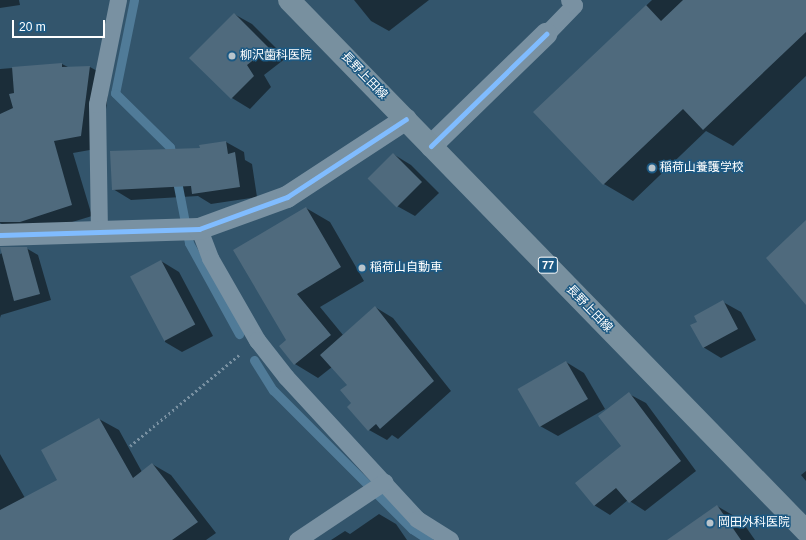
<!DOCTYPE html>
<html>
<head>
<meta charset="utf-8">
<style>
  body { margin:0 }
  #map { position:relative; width:806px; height:540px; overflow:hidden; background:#33556c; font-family:Arial,"Noto Sans JP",sans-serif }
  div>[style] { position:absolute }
  .shadow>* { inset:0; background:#0007 }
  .stream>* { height:9px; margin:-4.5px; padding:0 4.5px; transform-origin:4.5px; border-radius:4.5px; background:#507b98 }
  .building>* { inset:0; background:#4f6a7d; transform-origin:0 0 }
  .path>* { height:2.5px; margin-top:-1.25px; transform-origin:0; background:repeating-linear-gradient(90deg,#7991a2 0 2px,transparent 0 5px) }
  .service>* { height:17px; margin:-8.5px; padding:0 8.5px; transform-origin:8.5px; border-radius:8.5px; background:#7991a2 }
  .minor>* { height:22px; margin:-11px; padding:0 11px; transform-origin:11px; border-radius:11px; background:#7991a2 }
  .primary>* { height:22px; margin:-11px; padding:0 11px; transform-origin:11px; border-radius:11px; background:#78909f }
  .cycleway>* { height:5px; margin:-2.5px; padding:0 2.5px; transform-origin:2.5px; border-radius:2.5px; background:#80bcff }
  .dots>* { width:11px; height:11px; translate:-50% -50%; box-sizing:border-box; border:2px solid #1c5983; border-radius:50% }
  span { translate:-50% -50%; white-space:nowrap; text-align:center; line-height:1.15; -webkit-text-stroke:3px #1c5983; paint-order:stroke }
  .shield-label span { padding:1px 3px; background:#1c5983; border:1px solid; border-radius:3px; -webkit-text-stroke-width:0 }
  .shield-label { font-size:11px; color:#fff; font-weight:700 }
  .poi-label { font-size:12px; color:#fff }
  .left { translate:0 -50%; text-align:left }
  .street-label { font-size:12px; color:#fff }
  .scale { position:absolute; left:12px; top:20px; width:93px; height:18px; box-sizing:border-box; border:2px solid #fff; border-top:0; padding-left:5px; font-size:12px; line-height:14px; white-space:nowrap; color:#fff; -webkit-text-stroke:3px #1c5983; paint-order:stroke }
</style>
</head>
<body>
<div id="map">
  <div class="shadow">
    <div style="clip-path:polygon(0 0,19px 0,20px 5px,0 8px)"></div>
    <div style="clip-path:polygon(354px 0,429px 0,389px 31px,371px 21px)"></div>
    <div style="clip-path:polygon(652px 0,806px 0,806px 76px,733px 146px,706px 131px,633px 201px,604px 184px,535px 112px)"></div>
    <div style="clip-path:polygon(234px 14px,252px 24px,286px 58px,264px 75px,271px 87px,250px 109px,232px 98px,191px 58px)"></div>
    <div style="clip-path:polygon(62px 64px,68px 67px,90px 67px,110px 78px,101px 148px,73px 153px,92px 216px,36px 233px,19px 234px,0 223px,0 69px)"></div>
    <div style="clip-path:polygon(226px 142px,244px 152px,245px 160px,252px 164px,257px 197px,211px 204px,198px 196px,131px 200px,113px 189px,201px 149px)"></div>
    <div style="clip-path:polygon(393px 154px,411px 165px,439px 193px,415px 216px,397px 206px,370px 179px)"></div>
    <div style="clip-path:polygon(306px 208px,330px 222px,364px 281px,320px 307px,343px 335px,375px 307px,393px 318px,451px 391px,398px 439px,392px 435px,387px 440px,369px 430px,353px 403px,348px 385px,332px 367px,318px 378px,295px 364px,280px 346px,288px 340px)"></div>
    <div style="clip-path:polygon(15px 248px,26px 248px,38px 255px,51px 300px,1px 315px,0 318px,0 254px)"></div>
    <div style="clip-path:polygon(161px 261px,179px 272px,213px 336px,182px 352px,165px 342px)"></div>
    <div style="clip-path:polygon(723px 302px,741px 312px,756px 340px,721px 358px,703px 347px,698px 322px)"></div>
    <div style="clip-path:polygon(566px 362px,584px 373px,605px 409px,558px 436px,540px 426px,519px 389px)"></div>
    <div style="clip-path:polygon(629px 394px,646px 403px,696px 471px,645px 511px,628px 500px,610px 515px,594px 505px,622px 446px)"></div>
    <div style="clip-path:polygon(99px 419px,119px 430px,142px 472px,152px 464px,171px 475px,216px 533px,206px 540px,5px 540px,0 531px,0 454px,25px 498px,59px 480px)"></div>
    <div style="clip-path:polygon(806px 471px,806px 481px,801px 475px)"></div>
    <div style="clip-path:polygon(717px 506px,741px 520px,755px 540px,669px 540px)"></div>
    <div style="clip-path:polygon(379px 514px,396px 524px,407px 540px,331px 540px,345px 531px,350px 534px)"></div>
  </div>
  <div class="stream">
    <div style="left:134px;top:0;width:95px;rotate:101.5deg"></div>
    <div style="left:115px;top:93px;width:77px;rotate:44.5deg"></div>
    <div style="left:170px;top:147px;width:13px;rotate:77deg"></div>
    <div style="left:176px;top:176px;width:68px;rotate:79deg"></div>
    <div style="left:189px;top:243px;width:104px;rotate:61.2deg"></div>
    <div style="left:254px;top:360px;width:36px;rotate:58deg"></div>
    <div style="left:273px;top:390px;width:197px;rotate:45deg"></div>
    <div style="left:412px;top:529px;width:20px;rotate:33deg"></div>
  </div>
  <div class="building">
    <div style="clip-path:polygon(683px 0,806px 0,806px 32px,703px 130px,683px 109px,603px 185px,533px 112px,646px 5px,661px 21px)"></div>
    <div style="clip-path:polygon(234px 13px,269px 48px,247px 65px,254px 76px,231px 99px,189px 58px)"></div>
    <div style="clip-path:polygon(62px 63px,62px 67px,90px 66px,81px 136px,54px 141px,72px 205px,20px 222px,0 222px,0 114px,13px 108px,9px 94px,14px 93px,12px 67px)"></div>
    <div style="clip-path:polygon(226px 141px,228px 154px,235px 152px,240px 187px,192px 194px,191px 186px,112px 190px,110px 151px,200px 148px,199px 145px)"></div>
    <div style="left:393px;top:153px;width:41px;height:36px;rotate:45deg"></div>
    <div style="clip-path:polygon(306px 207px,341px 267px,297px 294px,331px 335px,294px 365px,279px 346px,286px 340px,233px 250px)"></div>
    <div style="clip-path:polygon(806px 220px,806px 305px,766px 258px)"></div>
    <div style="clip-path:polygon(0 247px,27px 247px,40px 294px,14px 301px)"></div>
    <div style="left:161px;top:260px;width:73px;height:35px;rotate:62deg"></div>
    <div style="clip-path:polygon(723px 300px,738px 329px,703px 348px,690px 325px,697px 322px,694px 316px)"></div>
    <div style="clip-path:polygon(375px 306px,434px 381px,380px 429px,376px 424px,368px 431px,347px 407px,351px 403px,340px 390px,347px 385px,320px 355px)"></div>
    <div style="left:566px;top:361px;width:44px;height:56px;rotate:60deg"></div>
    <div style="clip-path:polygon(629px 392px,681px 461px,629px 503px,616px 488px,594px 506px,575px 483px,621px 446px,598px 416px)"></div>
    <div style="clip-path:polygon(99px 418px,133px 478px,152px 463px,198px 522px,172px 540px,0 540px,0 510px,57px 480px,41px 450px)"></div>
    <div style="clip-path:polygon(717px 505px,741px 540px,667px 540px)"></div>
  </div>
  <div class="path">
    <div style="left:130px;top:446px;width:142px;rotate:-39.9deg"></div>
  </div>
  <div class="service">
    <div style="left:546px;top:34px;width:40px;rotate:-46deg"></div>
    <div style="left:574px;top:5px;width:7px;rotate:-135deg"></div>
    <div style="left:199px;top:229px;width:31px;rotate:69deg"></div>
    <div style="left:210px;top:258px;width:95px;rotate:60.2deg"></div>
    <div style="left:257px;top:340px;width:47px;rotate:51.9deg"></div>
    <div style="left:286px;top:377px;width:193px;rotate:47.3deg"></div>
    <div style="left:417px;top:519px;width:39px;rotate:32deg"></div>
    <div style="left:99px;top:232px;width:128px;rotate:-90.9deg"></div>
    <div style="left:97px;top:104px;width:106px;rotate:-78.6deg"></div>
    <div style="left:297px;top:540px;width:105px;rotate:-33.7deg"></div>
  </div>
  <div class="minor">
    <div style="left:431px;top:146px;width:161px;rotate:-44.2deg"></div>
    <div style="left:0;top:235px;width:199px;rotate:-1.7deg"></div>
    <div style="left:199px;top:229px;width:94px;rotate:-20deg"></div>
    <div style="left:287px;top:197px;width:142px;rotate:-33.2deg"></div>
  </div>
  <div class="primary">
    <div style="left:289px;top:0;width:741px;rotate:45.77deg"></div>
  </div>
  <div class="cycleway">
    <div style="left:431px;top:146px;width:161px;rotate:-44.2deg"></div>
    <div style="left:0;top:235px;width:199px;rotate:-1.7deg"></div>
    <div style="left:199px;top:229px;width:94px;rotate:-20deg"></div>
    <div style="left:287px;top:197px;width:142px;rotate:-33.2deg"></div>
  </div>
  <div class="dots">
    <div style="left:232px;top:56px;background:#b8c4cc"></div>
    <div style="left:652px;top:168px;background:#b8c4cc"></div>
    <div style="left:362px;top:268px;background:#b8c4cc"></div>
    <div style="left:710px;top:523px;background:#b8c4cc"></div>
  </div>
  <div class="shield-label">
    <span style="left:548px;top:265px">77</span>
  </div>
  <div class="poi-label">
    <span class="left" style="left:240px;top:56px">柳沢歯科医院</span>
    <span class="left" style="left:660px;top:168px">稲荷山養護学校</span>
    <span class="left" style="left:370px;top:268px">稲荷山自動車</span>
    <span class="left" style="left:718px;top:523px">岡田外科医院</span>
  </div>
  <div class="street-label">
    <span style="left:364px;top:76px;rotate:46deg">長野上田線</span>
    <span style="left:589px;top:309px;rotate:46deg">長野上田線</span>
  </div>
  <div class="scale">20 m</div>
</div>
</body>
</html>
